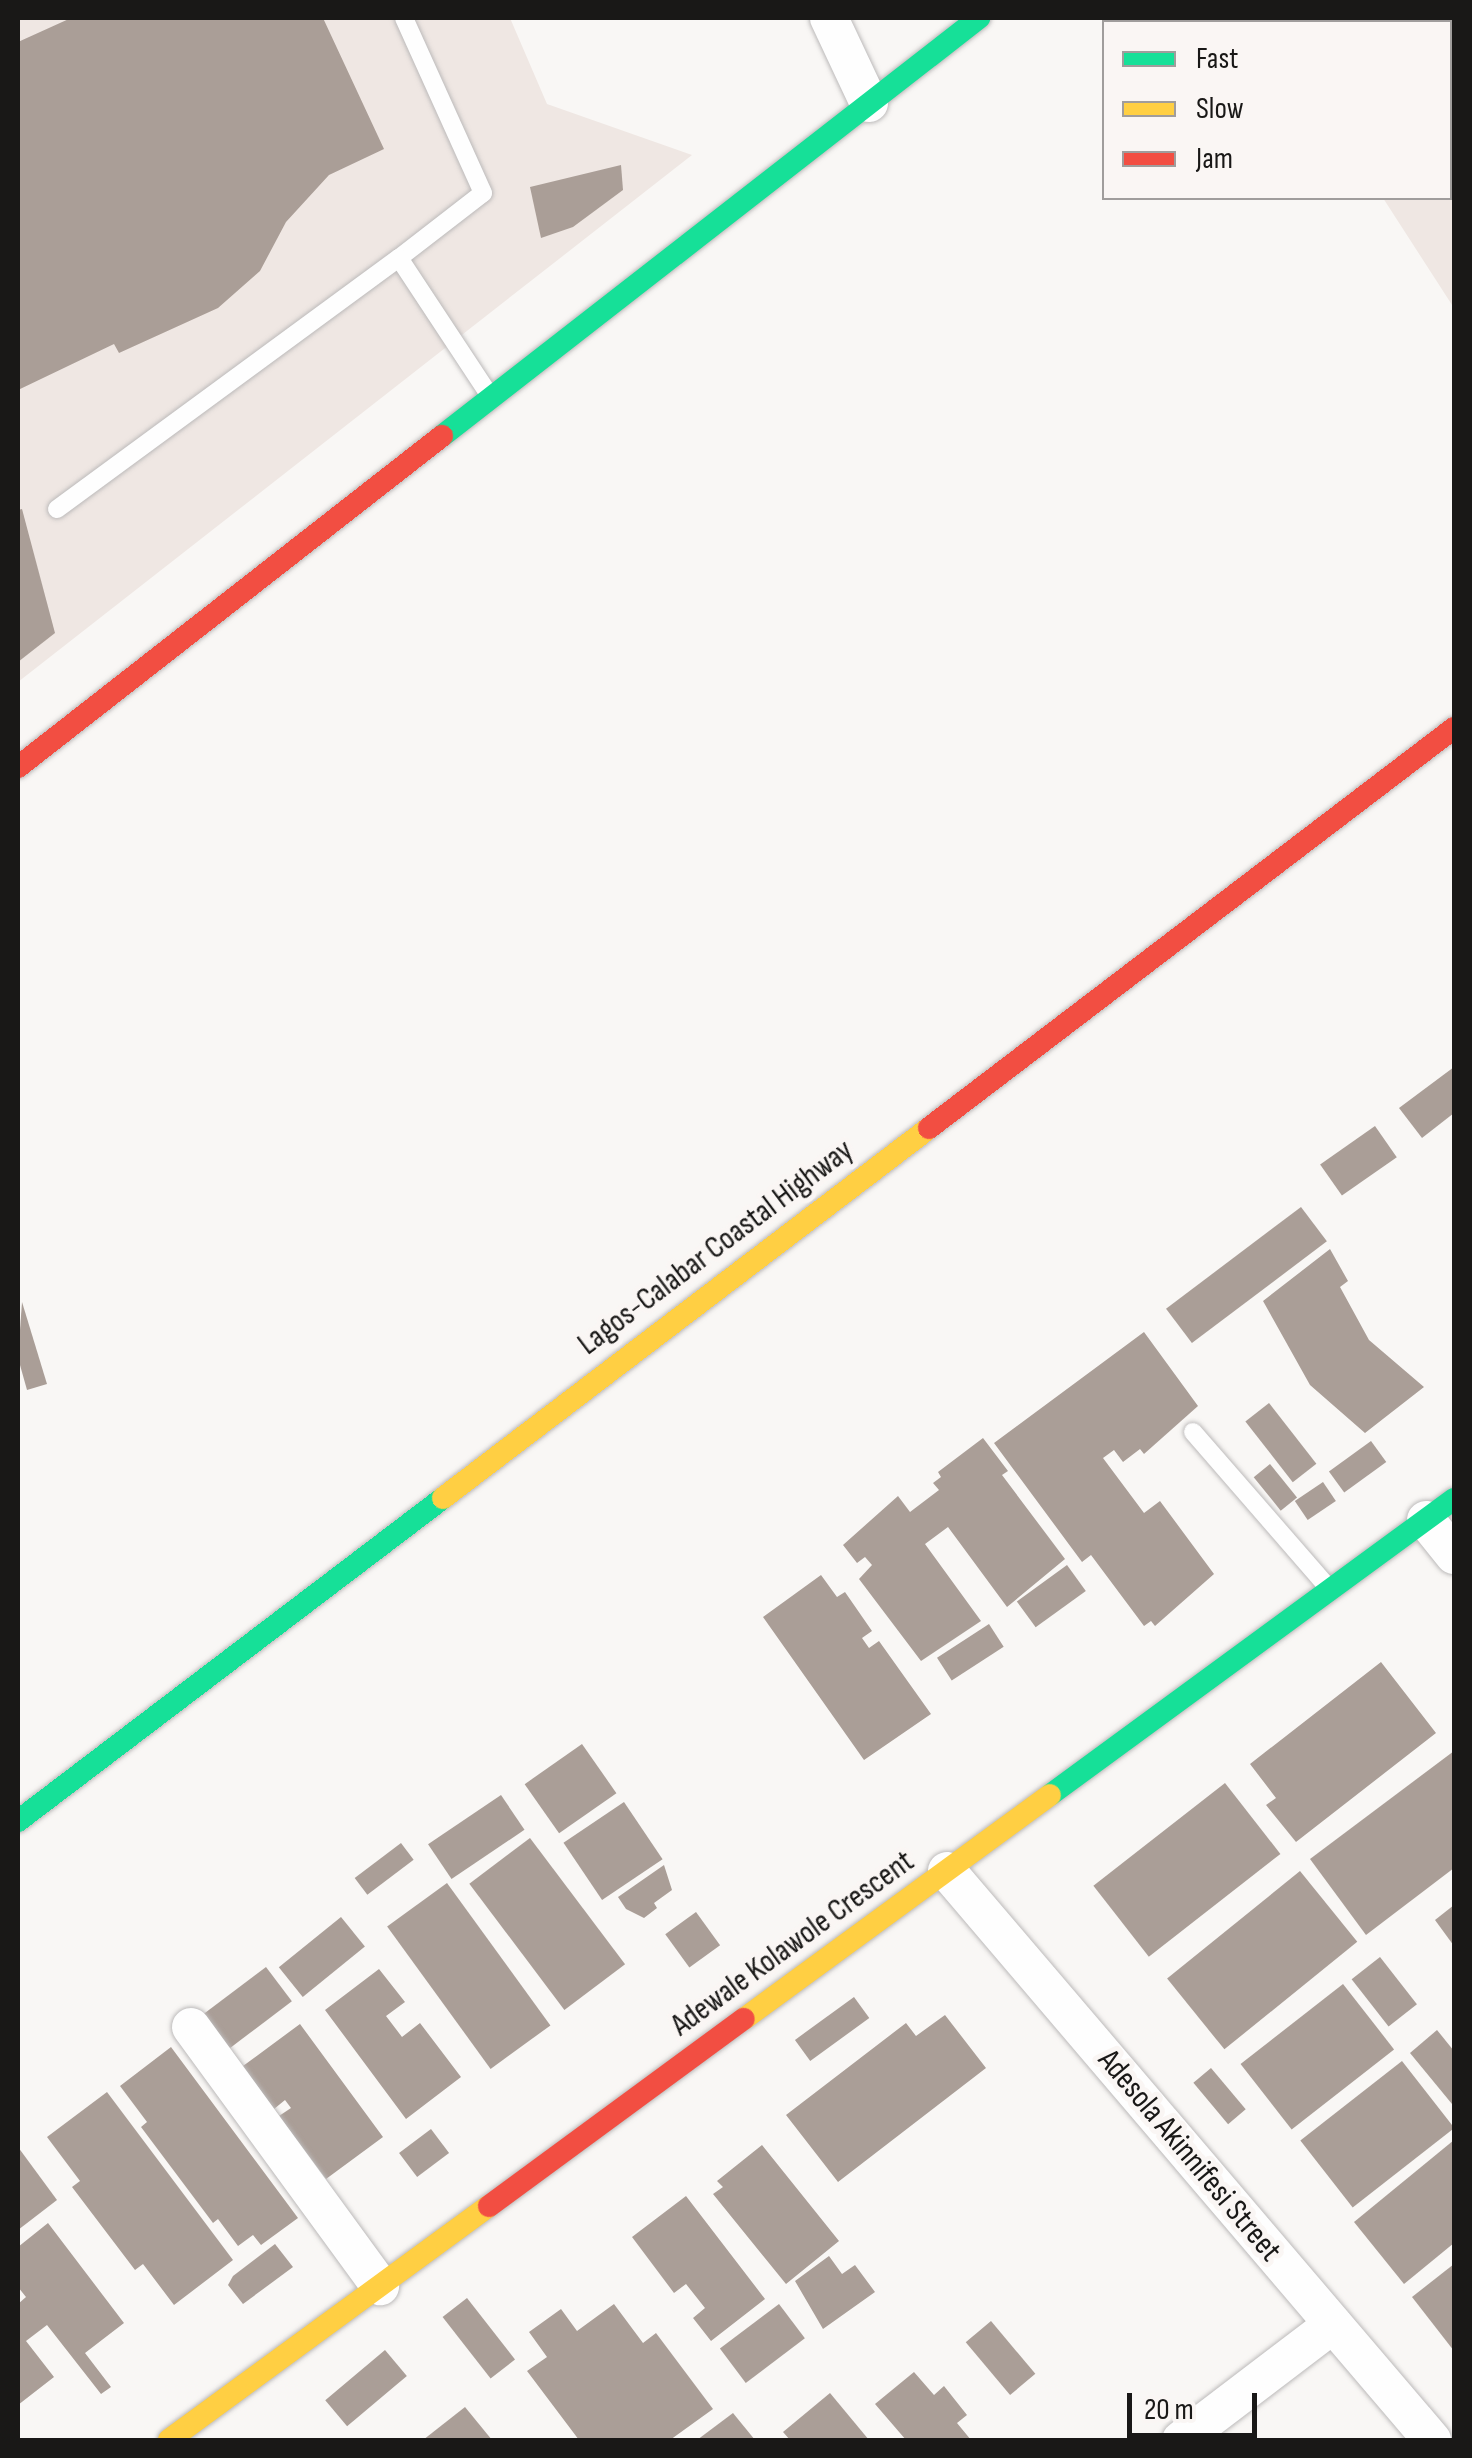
<!DOCTYPE html>
<html>
<head>
<meta charset="utf-8">
<style>
  body { margin:0 }
  #map { position:relative; width:1472px; height:2458px; overflow:hidden; background:#f9f7f5; font-family:"Sofia Sans Condensed",sans-serif }
  div>[style] { position:absolute }
  .built>* { inset:0; background:#efe7e3 }
  .building>* { inset:0; background:#aa9e97; transform-origin:0 0 }
  .roads { filter:drop-shadow(0 0 2px #bcbaba) drop-shadow(0 0 2px #bcbaba) }
  .lane>* { height:18px; margin:-9px; padding:0 9px; transform-origin:9px; border-radius:9px; background:#fefefe }
  .street>* { height:38px; margin:-19px; padding:0 19px; transform-origin:19px; border-radius:19px; background:#fefefe }
  .fast>* { height:22px; margin:-11px; padding:0 11px; transform-origin:11px; border-radius:11px; background:#16e098 }
  .slow>* { height:22px; margin:-11px; padding:0 11px; transform-origin:11px; border-radius:11px; background:#ffcf43 }
  .jam>* { height:22px; margin:-11px; padding:0 11px; transform-origin:11px; border-radius:11px; background:#f24e42 }
  span { translate:-50% -50%; white-space:nowrap; text-align:center; line-height:1.15; -webkit-text-stroke:10px #faf6f4; paint-order:stroke }
  .street-label { font-size:32px; color:#191817 }
  .frame { position:absolute; inset:0; border:20px solid #191817; pointer-events:none }
  .legend { position:absolute; left:1102px; top:20px; width:350px; height:180px; box-sizing:border-box; background:#faf6f4; border:2px solid #a09d9c; margin:0; padding:12px 18px; list-style:none; font-size:30px; color:#191817 }
  .legend li { display:flex; align-items:center; gap:20px; height:50px }
  .legend b { width:50px; border:2px solid #a09d9c }
  .scale { position:absolute; left:1127px; top:2393px; width:130px; height:45px; box-sizing:border-box; border:5px solid #191817; border-top:0; padding-left:12px; font-size:30px; line-height:35px; white-space:nowrap; color:#191817; -webkit-text-stroke:8px #faf6f4; paint-order:stroke }
</style>
</head>
<body>
<div id="map">
  <div class="built">
    <div style="clip-path:polygon(18px 18px,510px 18px,547px 104px,692px 155px,18px 682px)"></div>
    <div style="clip-path:polygon(1267px 18px,1454px 18px,1454px 308px,1383px 198px,1450px 198px,1450px 22px)"></div>
  </div>
  <div class="building">
    <div style="clip-path:polygon(71px 18px,323px 18px,384px 149px,329px 175px,286px 222px,260px 271px,218px 308px,119px 353px,114px 344px,18px 390px,18px 42px)"></div>
    <div style="clip-path:polygon(621px 165px,623px 190px,573px 227px,541px 238px,530px 187px)"></div>
    <div style="clip-path:polygon(22px 509px,55px 633px,18px 662px,18px 510px)"></div>
    <div style="clip-path:polygon(1454px 1067px,1454px 1113px,1422px 1138px,1399px 1108px)"></div>
    <div style="left:1375px;top:1126px;width:38px;height:67px;rotate:55deg"></div>
    <div style="left:1301px;top:1207px;width:43px;height:169px;rotate:53deg"></div>
    <div style="clip-path:polygon(1330px 1249px,1348px 1281px,1340px 1287px,1369px 1340px,1424px 1387px,1365px 1433px,1310px 1385px,1263px 1301px)"></div>
    <div style="clip-path:polygon(22px 1302px,47px 1384px,27px 1390px,18px 1358px)"></div>
    <div style="clip-path:polygon(1144px 1332px,1198px 1406px,1144px 1454px,1140px 1449px,1123px 1462px,1114px 1450px,1103px 1458px,1144px 1513px,1160px 1501px,1214px 1574px,1155px 1626px,1151px 1621px,1144px 1626px,1091px 1555px,1082px 1562px,994px 1443px)"></div>
    <div style="left:1269px;top:1403px;width:77px;height:30px;rotate:52deg"></div>
    <div style="clip-path:polygon(983px 1438px,1008px 1471px,1002px 1475px,1065px 1559px,1007px 1607px,948px 1527px,925px 1544px,981px 1621px,921px 1661px,859px 1579px,872px 1565px,865px 1557px,857px 1563px,843px 1545px,898px 1496px,910px 1512px,939px 1490px,933px 1483px,941px 1477px,938px 1472px)"></div>
    <div style="left:1371px;top:1441px;width:26px;height:52px;rotate:54deg"></div>
    <div style="left:1270px;top:1464px;width:43px;height:21px;rotate:51deg"></div>
    <div style="left:1323px;top:1482px;width:23px;height:34px;rotate:56deg"></div>
    <div style="left:1067px;top:1565px;width:32px;height:62px;rotate:54deg"></div>
    <div style="clip-path:polygon(821px 1575px,837px 1597px,845px 1592px,872px 1631px,862px 1638px,869px 1648px,879px 1641px,931px 1714px,864px 1760px,763px 1617px)"></div>
    <div style="left:989px;top:1624px;width:27px;height:62px;rotate:57deg"></div>
    <div style="clip-path:polygon(1381px 1662px,1436px 1733px,1296px 1842px,1266px 1805px,1276px 1798px,1250px 1764px)"></div>
    <div style="left:582px;top:1744px;width:60px;height:70px;rotate:55deg"></div>
    <div style="clip-path:polygon(1454px 1751px,1454px 1868px,1366px 1935px,1310px 1859px)"></div>
    <div style="left:1225px;top:1783px;width:90px;height:167px;rotate:52deg"></div>
    <div style="left:501px;top:1795px;width:42px;height:88px;rotate:56deg"></div>
    <div style="left:624px;top:1802px;width:69px;height:73px;rotate:56deg"></div>
    <div style="left:530px;top:1838px;width:158px;height:76px;rotate:53deg"></div>
    <div style="left:401px;top:1843px;width:21px;height:58px;rotate:53deg"></div>
    <div style="clip-path:polygon(664px 1865px,672px 1890px,654px 1903px,657px 1908px,644px 1918px,626px 1909px,618px 1897px)"></div>
    <div style="left:1300px;top:1871px;width:91px;height:171px;rotate:51deg"></div>
    <div style="left:447px;top:1883px;width:176px;height:74px;rotate:54deg"></div>
    <div style="clip-path:polygon(1454px 1905px,1454px 1946px,1435px 1920px)"></div>
    <div style="left:696px;top:1912px;width:41px;height:38px;rotate:54deg"></div>
    <div style="left:341px;top:1917px;width:38px;height:80px;rotate:51deg"></div>
    <div style="left:1380px;top:1957px;width:60px;height:36px;rotate:52deg"></div>
    <div style="left:266px;top:1967px;width:43px;height:79px;rotate:53deg"></div>
    <div style="clip-path:polygon(379px 1969px,405px 2002px,386px 2016px,402px 2037px,420px 2023px,461px 2077px,406px 2119px,325px 2010px)"></div>
    <div style="left:1343px;top:1984px;width:83px;height:130px;rotate:52deg"></div>
    <div style="left:854px;top:1997px;width:26px;height:73px;rotate:54deg"></div>
    <div style="clip-path:polygon(945px 2015px,986px 2068px,838px 2182px,786px 2115px,906px 2023px,916px 2036px)"></div>
    <div style="clip-path:polygon(300px 2024px,383px 2137px,326px 2179px,279px 2116px,291px 2108px,285px 2100px,274px 2109px,243px 2066px)"></div>
    <div style="clip-path:polygon(1437px 2030px,1454px 2051px,1452px 2104px,1410px 2053px)"></div>
    <div style="clip-path:polygon(171px 2047px,298px 2218px,261px 2245px,253px 2235px,238px 2246px,218px 2219px,213px 2223px,141px 2127px,147px 2122px,120px 2086px)"></div>
    <div style="left:1402px;top:2061px;width:85px;height:129px;rotate:52deg"></div>
    <div style="left:1211px;top:2068px;width:54px;height:23px;rotate:50deg"></div>
    <div style="clip-path:polygon(107px 2092px,233px 2260px,174px 2305px,143px 2264px,135px 2270px,72px 2187px,80px 2181px,47px 2137px)"></div>
    <div style="left:431px;top:2129px;width:30px;height:40px;rotate:53deg"></div>
    <div style="clip-path:polygon(1454px 2140px,1454px 2243px,1404px 2284px,1354px 2222px)"></div>
    <div style="clip-path:polygon(762px 2145px,839px 2241px,786px 2284px,713px 2194px,723px 2187px,717px 2181px)"></div>
    <div style="clip-path:polygon(18px 2147px,57px 2200px,18px 2230px)"></div>
    <div style="clip-path:polygon(686px 2196px,765px 2299px,711px 2341px,693px 2318px,705px 2308px,686px 2284px,674px 2293px,632px 2237px)"></div>
    <div style="clip-path:polygon(48px 2223px,124px 2323px,85px 2353px,111px 2387px,101px 2394px,47px 2325px,26px 2341px,54px 2377px,18px 2405px,18px 2304px,26px 2297px,18px 2287px,18px 2247px)"></div>
    <div style="clip-path:polygon(275px 2244px,293px 2267px,243px 2304px,228px 2285px,233px 2276px)"></div>
    <div style="clip-path:polygon(829px 2256px,842px 2274px,855px 2265px,875px 2292px,823px 2329px,795px 2281px)"></div>
    <div style="clip-path:polygon(1454px 2264px,1454px 2351px,1412px 2297px)"></div>
    <div style="left:467px;top:2298px;width:78px;height:31px;rotate:52deg"></div>
    <div style="clip-path:polygon(614px 2304px,643px 2343px,656px 2333px,713px 2409px,670px 2440px,579px 2440px,527px 2371px,547px 2357px,529px 2332px,561px 2309px,577px 2331px)"></div>
    <div style="left:779px;top:2304px;width:43px;height:74px;rotate:53deg"></div>
    <div style="left:991px;top:2321px;width:69px;height:33px;rotate:50deg"></div>
    <div style="left:385px;top:2350px;width:34px;height:78px;rotate:50deg"></div>
    <div style="clip-path:polygon(914px 2372px,934px 2395px,944px 2386px,967px 2415px,957px 2423px,971px 2440px,906px 2440px,875px 2404px)"></div>
    <div style="clip-path:polygon(830px 2393px,869px 2440px,790px 2440px,783px 2432px)"></div>
    <div style="clip-path:polygon(465px 2407px,492px 2440px,423px 2440px)"></div>
    <div style="clip-path:polygon(733px 2413px,755px 2440px,697px 2440px)"></div>
  </div>
  <div class="roads">
    <div class="lane">
      <div style="left:399px;top:258px;width:106px;rotate:-37.7deg"></div>
      <div style="left:483px;top:193px;width:192px;rotate:-114.3deg"></div>
      <div style="left:57px;top:509px;width:424px;rotate:-36.3deg"></div>
      <div style="left:399px;top:258px;width:162px;rotate:56.6deg"></div>
      <div style="left:1193px;top:1432px;width:204px;rotate:49deg"></div>
    </div>
    <div class="street">
      <div style="left:829px;top:18px;width:94px;rotate:64.8deg"></div>
      <div style="left:1426px;top:1520px;width:45px;rotate:51.3deg"></div>
      <div style="left:947px;top:1871px;width:748px;rotate:49.56deg"></div>
      <div style="left:191px;top:2027px;width:321px;rotate:53.9deg"></div>
      <div style="left:1181px;top:2440px;width:191px;rotate:-37.3deg"></div>
    </div>
    <div class="fast">
      <div style="left:442px;top:436px;width:681px;rotate:-37.9deg"></div>
      <div style="left:1050px;top:1795px;width:501px;rotate:-36.23deg"></div>
      <div style="left:18px;top:1821px;width:534px;rotate:-37.23deg"></div>
    </div>
    <div class="slow">
      <div style="left:443px;top:1498px;width:611px;rotate:-37.28deg"></div>
      <div style="left:744px;top:2019px;width:379px;rotate:-36.2deg"></div>
      <div style="left:169px;top:2440px;width:396px;rotate:-36.2deg"></div>
    </div>
    <div class="jam">
      <div style="left:18px;top:767px;width:538px;rotate:-37.98deg"></div>
      <div style="left:929px;top:1128px;width:660px;rotate:-37.3deg"></div>
      <div style="left:489px;top:2206px;width:316px;rotate:-36.3deg"></div>
    </div>
  </div>
  <div class="street-label">
    <span style="left:716px;top:1248px;rotate:-37deg">Lagos-Calabar Coastal Highway</span>
    <span style="left:793px;top:1944px;rotate:-36deg">Adewale Kolawole Crescent</span>
    <span style="left:1189px;top:2156px;rotate:50deg">Adesola Akinnifesi Street</span>
  </div>
  <div class="frame"></div>
  <ul class="legend">
  <li><b style="height:12px;background:#16e098"></b>Fast</li>
  <li><b style="height:12px;background:#ffcf43"></b>Slow</li>
  <li><b style="height:12px;background:#f24e42"></b>Jam</li>
  </ul>
  <div class="scale">20 m</div>
</div>
</body>
</html>
